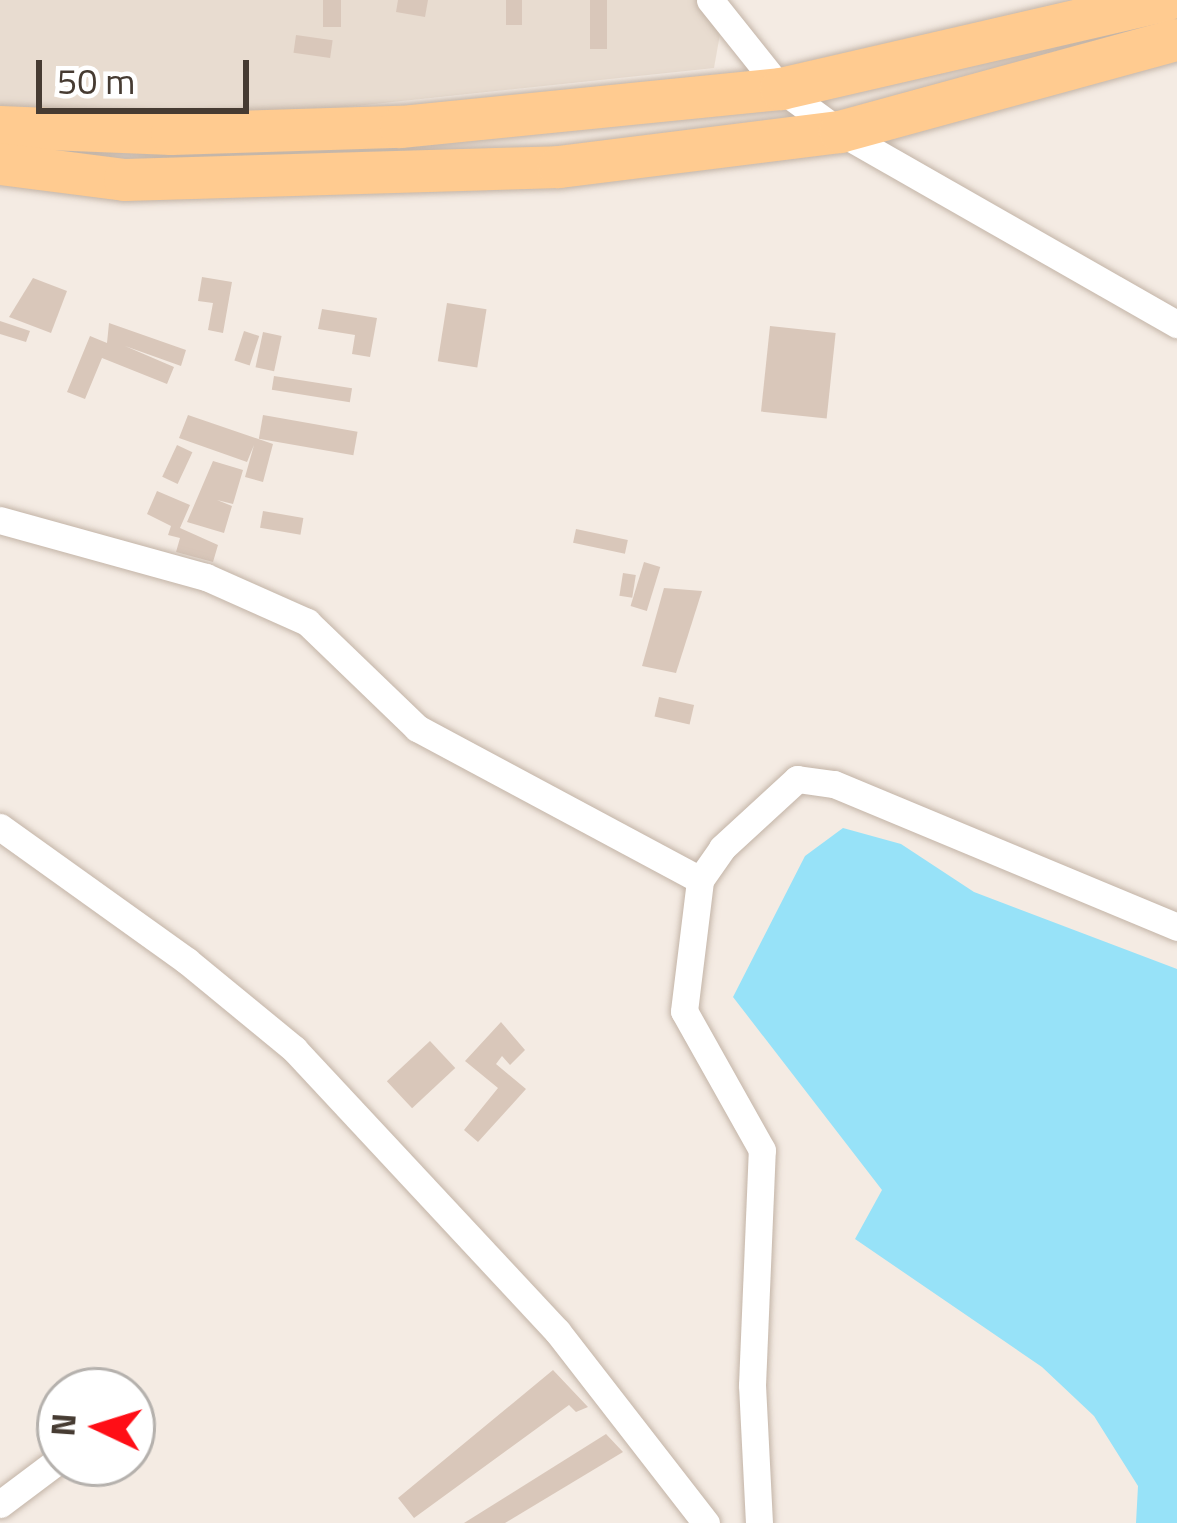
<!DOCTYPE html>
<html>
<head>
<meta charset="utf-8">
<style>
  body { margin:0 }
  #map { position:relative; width:1177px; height:1523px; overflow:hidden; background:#f4ebe3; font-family:"Titillium Web",sans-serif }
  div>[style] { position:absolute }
  .residential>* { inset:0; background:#e8dcd0 }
  .water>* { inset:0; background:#97e2f8 }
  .building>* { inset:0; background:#d9c7ba; transform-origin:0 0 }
  .roads { filter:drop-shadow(0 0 3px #c3b4a7) drop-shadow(0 0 3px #c3b4a7) }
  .street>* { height:27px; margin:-13.5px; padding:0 13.5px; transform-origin:13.5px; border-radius:13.5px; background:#fff }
  .primary>* { height:42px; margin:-21px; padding:0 21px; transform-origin:21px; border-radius:21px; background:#ffcb90 }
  span { translate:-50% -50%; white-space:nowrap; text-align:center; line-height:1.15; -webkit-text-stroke:9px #fff; paint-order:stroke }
  .north { position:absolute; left:36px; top:1367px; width:120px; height:120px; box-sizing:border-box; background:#fff; border:3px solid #b5b1ad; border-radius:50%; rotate:274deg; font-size:33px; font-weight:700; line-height:48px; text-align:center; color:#463b32 }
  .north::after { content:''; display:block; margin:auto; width:42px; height:54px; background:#ff0e16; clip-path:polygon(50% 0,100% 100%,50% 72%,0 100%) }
  .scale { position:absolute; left:36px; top:60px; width:213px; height:54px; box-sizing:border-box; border:6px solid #463b32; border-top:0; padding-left:15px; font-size:36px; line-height:42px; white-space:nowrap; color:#463b32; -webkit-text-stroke:9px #fff; paint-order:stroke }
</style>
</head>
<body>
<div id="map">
  <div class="residential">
    <div style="clip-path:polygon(0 0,726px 0,714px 68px,25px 141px,0 138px)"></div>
  </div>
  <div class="water">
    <div style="clip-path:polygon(843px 828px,901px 844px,974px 892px,1177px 969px,1177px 1523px,1136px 1523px,1138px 1486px,1094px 1416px,1042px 1367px,855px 1239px,882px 1190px,733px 997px,805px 856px)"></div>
  </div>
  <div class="building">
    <div style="left:323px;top:0;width:18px;height:27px"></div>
    <div style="clip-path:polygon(398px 0,428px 0,425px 17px,396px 12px)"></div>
    <div style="left:506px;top:0;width:16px;height:25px"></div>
    <div style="left:590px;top:0;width:17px;height:49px"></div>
    <div style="left:296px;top:35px;width:37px;height:18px;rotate:8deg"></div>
    <div style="clip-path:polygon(202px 277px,232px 282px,223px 333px,208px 330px,213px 303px,198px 301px)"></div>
    <div style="clip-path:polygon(33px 278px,67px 291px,51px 333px,9px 317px)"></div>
    <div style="left:447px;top:303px;width:40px;height:59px;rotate:9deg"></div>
    <div style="clip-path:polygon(322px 309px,377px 318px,370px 357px,352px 354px,355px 335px,318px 329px)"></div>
    <div style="clip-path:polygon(0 321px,30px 331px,26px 342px,0 334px)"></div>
    <div style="clip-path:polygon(109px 323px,186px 350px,181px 366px,125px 346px,174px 367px,167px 384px,102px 358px,85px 399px,67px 392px,90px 336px,107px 343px)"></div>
    <div style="left:770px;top:326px;width:66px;height:86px;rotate:6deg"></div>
    <div style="left:244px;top:331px;width:16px;height:31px;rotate:18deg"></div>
    <div style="left:263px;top:332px;width:19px;height:36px;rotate:12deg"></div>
    <div style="left:274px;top:376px;width:79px;height:14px;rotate:9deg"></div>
    <div style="clip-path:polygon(188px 415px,273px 444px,263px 482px,245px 477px,254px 445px,247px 462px,179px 438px)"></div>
    <div style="left:263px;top:415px;width:96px;height:24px;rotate:10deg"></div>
    <div style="left:177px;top:445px;width:17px;height:35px;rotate:25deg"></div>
    <div style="clip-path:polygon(213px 461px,243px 470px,233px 504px,217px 500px,232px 506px,224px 533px,187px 522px)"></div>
    <div style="clip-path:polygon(157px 491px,190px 505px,180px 528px,218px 545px,213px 562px,176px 552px,180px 538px,168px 535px,171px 526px,147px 514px)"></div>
    <div style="left:263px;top:511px;width:41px;height:17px;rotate:10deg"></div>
    <div style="left:576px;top:529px;width:53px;height:14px;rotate:12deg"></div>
    <div style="left:644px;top:562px;width:17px;height:46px;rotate:17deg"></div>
    <div style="left:623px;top:573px;width:13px;height:23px;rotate:9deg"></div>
    <div style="clip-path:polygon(664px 588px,702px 591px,676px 673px,642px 666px)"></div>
    <div style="left:659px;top:697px;width:36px;height:20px;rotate:13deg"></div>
    <div style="clip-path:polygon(501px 1022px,525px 1050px,510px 1065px,502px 1056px,496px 1064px,526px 1089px,478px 1142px,464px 1130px,498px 1088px,465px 1061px)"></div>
    <div style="left:430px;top:1041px;width:37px;height:59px;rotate:47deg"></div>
    <div style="clip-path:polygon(553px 1370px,588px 1407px,576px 1412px,569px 1405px,414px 1518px,398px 1498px)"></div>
    <div style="clip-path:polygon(606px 1434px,623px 1452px,505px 1523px,464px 1523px)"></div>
  </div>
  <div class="roads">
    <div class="street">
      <div style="left:710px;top:0;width:114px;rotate:51.4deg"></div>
      <div style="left:781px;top:89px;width:73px;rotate:36.1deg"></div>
      <div style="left:840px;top:132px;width:388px;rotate:29.7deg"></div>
      <div style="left:0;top:520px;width:214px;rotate:15.5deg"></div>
      <div style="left:206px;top:577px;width:111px;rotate:24deg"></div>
      <div style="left:307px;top:622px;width:153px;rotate:43.9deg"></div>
      <div style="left:417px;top:728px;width:321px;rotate:28.2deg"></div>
      <div style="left:0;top:827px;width:230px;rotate:35.6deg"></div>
      <div style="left:187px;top:961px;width:139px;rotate:39.4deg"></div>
      <div style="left:294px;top:1049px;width:386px;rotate:47deg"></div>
      <div style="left:557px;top:1331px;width:243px;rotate:52.2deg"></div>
      <div style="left:0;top:1504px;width:75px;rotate:-36.9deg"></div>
      <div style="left:759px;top:1523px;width:138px;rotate:-92.9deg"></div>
      <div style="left:752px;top:1385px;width:235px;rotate:-87.6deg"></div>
      <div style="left:762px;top:1150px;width:159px;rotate:-119.3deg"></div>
      <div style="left:684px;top:1011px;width:132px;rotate:-83deg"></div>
      <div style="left:700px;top:880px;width:39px;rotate:-55deg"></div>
      <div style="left:722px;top:848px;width:102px;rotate:-42.6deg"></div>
      <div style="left:797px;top:779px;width:37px;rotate:8deg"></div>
      <div style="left:834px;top:784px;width:372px;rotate:22.6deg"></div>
    </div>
    <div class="primary">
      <div style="left:0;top:127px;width:172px;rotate:2.3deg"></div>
      <div style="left:172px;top:134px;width:229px;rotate:-1.8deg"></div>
      <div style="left:401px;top:127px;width:382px;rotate:-5.7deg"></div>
      <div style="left:781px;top:89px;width:396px;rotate:-13deg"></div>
      <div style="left:0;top:164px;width:126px;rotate:7.3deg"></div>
      <div style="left:125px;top:180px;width:434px;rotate:-1.7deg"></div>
      <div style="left:559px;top:167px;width:283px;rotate:-7.1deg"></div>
      <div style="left:840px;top:132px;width:349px;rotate:-15.3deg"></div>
    </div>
  </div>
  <div class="north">N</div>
  <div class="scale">50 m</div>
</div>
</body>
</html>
